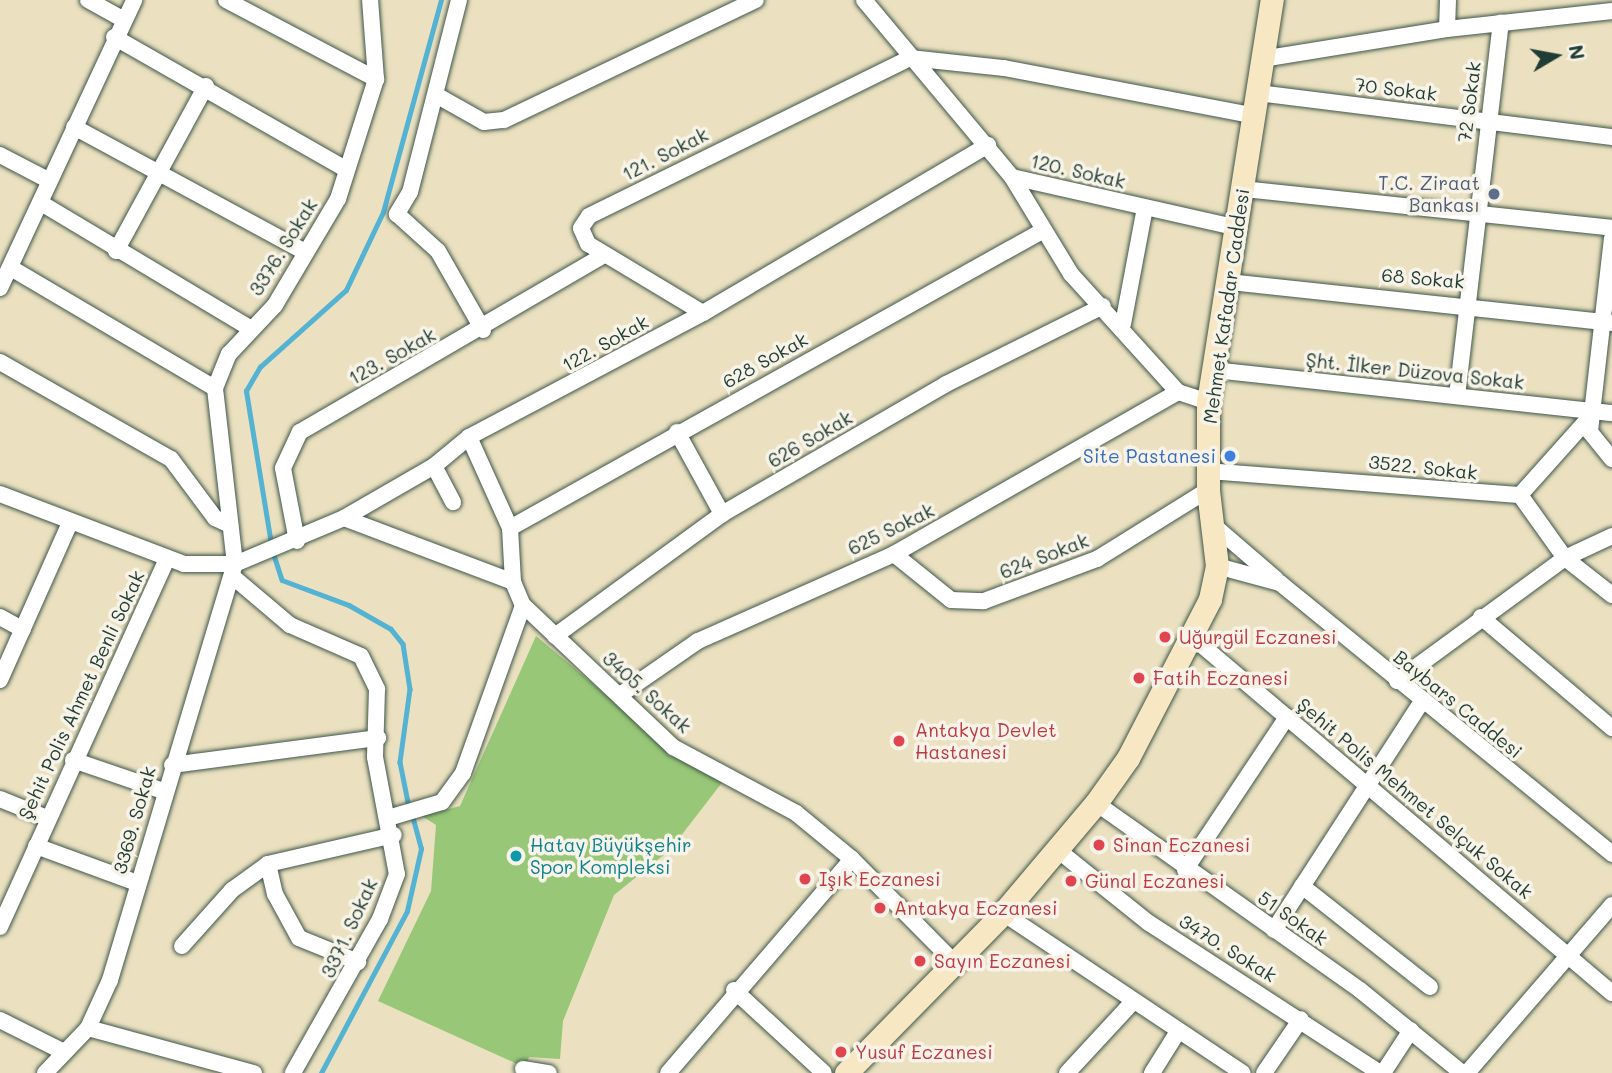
<!DOCTYPE html>
<html>
<head>
<meta charset="utf-8">
<style>
  body { margin:0 }
  #map { position:relative; width:1612px; height:1073px; overflow:hidden; background:#ebe1c0; font-family:Mali,sans-serif }
  div>[style] { position:absolute }
  .green>* { inset:0; background:#98c877 }
  .stream>* { height:4.5px; margin:-2.25px; padding:0 2.25px; transform-origin:2.25px; border-radius:2.25px; background:#54b2d2 }
  .roads { filter:drop-shadow(0 0 2px #3e5649) drop-shadow(0 0 2px #3e5649) }
  .minor>* { height:16px; margin:-8px; padding:0 8px; transform-origin:8px; border-radius:8px; background:#fff }
  .secondary>* { height:23px; margin:-11.5px; padding:0 11.5px; transform-origin:11.5px; border-radius:11.5px; background:#f7e8c3 }
  .dots>* { width:19px; height:19px; translate:-50% -50%; box-sizing:border-box; border:4px solid #f7f3e8; border-radius:50% }
  span { translate:-50% -50%; white-space:nowrap; text-align:center; line-height:1.15; -webkit-text-stroke:7px #f7f3e8; paint-order:stroke }
  .street-label { font-size:19px; color:#1f3d34 }
  .service-label { font-size:19px; color:#4e5e75 }
  .right { translate:-100% -50%; text-align:right }
  .shop-label { font-size:19px; color:#366cbe }
  .health-label { font-size:19px; color:#be3a42 }
  .left { translate:0 -50%; text-align:left }
  .culture-label { font-size:19px; color:#0d838f }
  .north { position:absolute; left:1521px; top:21px; width:70px; height:70px; -webkit-text-stroke:5px #f7f3e8; paint-order:stroke; rotate:80deg; font-size:19px; font-weight:700; line-height:28px; text-align:center; color:#1f3d34 }
  .north::after { content:''; display:block; margin:auto; width:24px; height:32px; background:#1f3d34; clip-path:polygon(50% 0,100% 100%,50% 72%,0 100%) }
</style>
</head>
<body>
<div id="map">
  <div class="green">
    <div style="clip-path:polygon(536px 636px,673px 751px,724px 780px,670px 850px,614px 895px,563px 1021px,560px 1059px,529px 1057px,526px 1068px,378px 1001px,431px 891px,436px 825px,422px 816px,460px 806px)"></div>
  </div>
  <div class="stream">
    <div style="left:271px;top:544px;width:155px;rotate:-99.3deg"></div>
    <div style="left:246px;top:391px;width:28px;rotate:-60deg"></div>
    <div style="left:260px;top:367px;width:115px;rotate:-41.8deg"></div>
    <div style="left:346px;top:290px;width:86px;rotate:-64.6deg"></div>
    <div style="left:383px;top:212px;width:220px;rotate:-74.7deg"></div>
    <div style="left:273px;top:552px;width:29px;rotate:72deg"></div>
    <div style="left:282px;top:580px;width:72px;rotate:20.5deg"></div>
    <div style="left:349px;top:605px;width:48px;rotate:29.7deg"></div>
    <div style="left:391px;top:629px;width:19px;rotate:51deg"></div>
    <div style="left:403px;top:644px;width:46px;rotate:81.2deg"></div>
    <div style="left:410px;top:689px;width:74px;rotate:97.8deg"></div>
    <div style="left:400px;top:762px;width:46px;rotate:78.7deg"></div>
    <div style="left:321px;top:1073px;width:183px;rotate:-62deg"></div>
    <div style="left:407px;top:911px;width:64px;rotate:-77.3deg"></div>
    <div style="left:421px;top:849px;width:35px;rotate:-105deg"></div>
  </div>
  <div class="roads">
    <div class="minor">
      <div style="left:88px;top:0;width:41px;rotate:29.1deg"></div>
      <div style="left:226px;top:0;width:170px;rotate:27.8deg"></div>
      <div style="left:459px;top:0;width:198px;rotate:104.3deg"></div>
      <div style="left:410px;top:192px;width:26px;rotate:121deg"></div>
      <div style="left:397px;top:214px;width:55px;rotate:42.1deg"></div>
      <div style="left:438px;top:251px;width:91px;rotate:60.3deg"></div>
      <div style="left:864px;top:0;width:231px;rotate:50.1deg"></div>
      <div style="left:1012px;top:177px;width:232px;rotate:12.7deg"></div>
      <div style="left:1447px;top:29px;width:29px;rotate:-88deg"></div>
      <div style="left:114px;top:37px;width:266px;rotate:29.7deg"></div>
      <div style="left:1262px;top:59px;width:187px;rotate:-9.2deg"></div>
      <div style="left:1447px;top:29px;width:166px;rotate:-6.2deg"></div>
      <div style="left:1258px;top:93px;width:357px;rotate:7.1deg"></div>
      <div style="left:436px;top:95px;width:55px;rotate:29.4deg"></div>
      <div style="left:484px;top:122px;width:20px;rotate:-6deg"></div>
      <div style="left:504px;top:120px;width:279px;rotate:-25.5deg"></div>
      <div style="left:74px;top:127px;width:263px;rotate:28.4deg"></div>
      <div style="left:0;top:155px;width:56px;rotate:27.5deg"></div>
      <div style="left:1012px;top:177px;width:114px;rotate:58.7deg"></div>
      <div style="left:1071px;top:274px;width:159px;rotate:47.8deg"></div>
      <div style="left:1178px;top:392px;width:32px;rotate:18deg"></div>
      <div style="left:1243px;top:189px;width:371px;rotate:6deg"></div>
      <div style="left:41px;top:203px;width:241px;rotate:30.9deg"></div>
      <div style="left:1612px;top:238px;width:195px;rotate:96.5deg"></div>
      <div style="left:1590px;top:432px;width:35px;rotate:51deg"></div>
      <div style="left:116px;top:251px;width:188px;rotate:-61.4deg"></div>
      <div style="left:11px;top:268px;width:237px;rotate:30.5deg"></div>
      <div style="left:1229px;top:282px;width:385px;rotate:6.1deg"></div>
      <div style="left:0;top:288px;width:318px;rotate:-65deg"></div>
      <div style="left:703px;top:313px;width:134px;rotate:-149deg"></div>
      <div style="left:588px;top:244px;width:17px;rotate:-114deg"></div>
      <div style="left:581px;top:228px;width:14px;rotate:-56deg"></div>
      <div style="left:589px;top:216px;width:358px;rotate:-26.2deg"></div>
      <div style="left:910px;top:58px;width:95px;rotate:6.1deg"></div>
      <div style="left:1004px;top:68px;width:256px;rotate:10.8deg"></div>
      <div style="left:1123px;top:324px;width:118px;rotate:-79.3deg"></div>
      <div style="left:0;top:362px;width:197px;rotate:29.6deg"></div>
      <div style="left:171px;top:459px;width:74px;rotate:53.3deg"></div>
      <div style="left:215px;top:518px;width:17px;rotate:25deg"></div>
      <div style="left:1214px;top:370px;width:400px;rotate:6.2deg"></div>
      <div style="left:1457px;top:396px;width:376px;rotate:-83.3deg"></div>
      <div style="left:677px;top:432px;width:94px;rotate:61.2deg"></div>
      <div style="left:469px;top:437px;width:100px;rotate:65.7deg"></div>
      <div style="left:510px;top:528px;width:54px;rotate:86.8deg"></div>
      <div style="left:513px;top:582px;width:25px;rotate:67deg"></div>
      <div style="left:523px;top:605px;width:207px;rotate:43.4deg"></div>
      <div style="left:673px;top:747px;width:140px;rotate:28.2deg"></div>
      <div style="left:796px;top:813px;width:72px;rotate:39.4deg"></div>
      <div style="left:852px;top:859px;width:145px;rotate:45.3deg"></div>
      <div style="left:434px;top:466px;width:41px;rotate:62.2deg"></div>
      <div style="left:1207px;top:471px;width:314px;rotate:4.4deg"></div>
      <div style="left:1520px;top:495px;width:113px;rotate:-48.2deg"></div>
      <div style="left:0;top:494px;width:197px;rotate:20.8deg"></div>
      <div style="left:184px;top:564px;width:51px"></div>
      <div style="left:235px;top:564px;width:118px;rotate:-22.9deg"></div>
      <div style="left:344px;top:518px;width:104px;rotate:-30deg"></div>
      <div style="left:434px;top:466px;width:45px;rotate:-39.6deg"></div>
      <div style="left:469px;top:437px;width:265px;rotate:-27.9deg"></div>
      <div style="left:703px;top:313px;width:331px;rotate:-30.5deg"></div>
      <div style="left:1520px;top:495px;width:77px;rotate:54.5deg"></div>
      <div style="left:1565px;top:558px;width:60px;rotate:38.2deg"></div>
      <div style="left:344px;top:518px;width:181px;rotate:20.7deg"></div>
      <div style="left:1212px;top:524px;width:84px;rotate:40.7deg"></div>
      <div style="left:510px;top:528px;width:609px;rotate:-29.17deg"></div>
      <div style="left:297px;top:541px;width:74px;rotate:-100.9deg"></div>
      <div style="left:283px;top:468px;width:40px;rotate:-65deg"></div>
      <div style="left:300px;top:432px;width:350px;rotate:-30.2deg"></div>
      <div style="left:894px;top:554px;width:73px;rotate:38.9deg"></div>
      <div style="left:951px;top:600px;width:33px;rotate:2deg"></div>
      <div style="left:984px;top:601px;width:121px;rotate:-20.4deg"></div>
      <div style="left:1097px;top:559px;width:131px;rotate:-31.9deg"></div>
      <div style="left:1217px;top:566px;width:65px;rotate:15.1deg"></div>
      <div style="left:1280px;top:583px;width:429px;rotate:39.2deg"></div>
      <div style="left:232px;top:576px;width:76px;rotate:40.2deg"></div>
      <div style="left:290px;top:625px;width:77px;rotate:23.6deg"></div>
      <div style="left:361px;top:656px;width:37px;rotate:64deg"></div>
      <div style="left:377px;top:689px;width:68px;rotate:91.7deg"></div>
      <div style="left:375px;top:757px;width:119px;rotate:79.4deg"></div>
      <div style="left:397px;top:874px;width:48px;rotate:110.7deg"></div>
      <div style="left:380px;top:919px;width:177px;rotate:119.5deg"></div>
      <div style="left:0;top:617px;width:26px;rotate:29deg"></div>
      <div style="left:1481px;top:617px;width:172px;rotate:40.3deg"></div>
      <div style="left:555px;top:636px;width:207px;rotate:-36.1deg"></div>
      <div style="left:722px;top:514px;width:259px;rotate:-30.1deg"></div>
      <div style="left:946px;top:384px;width:175px;rotate:-26.4deg"></div>
      <div style="left:1191px;top:636px;width:552px;rotate:40.3deg"></div>
      <div style="left:0;top:680px;width:172px;rotate:-66deg"></div>
      <div style="left:1397px;top:681px;width:208px;rotate:-36.2deg"></div>
      <div style="left:1565px;top:558px;width:52px;rotate:-25.1deg"></div>
      <div style="left:620px;top:695px;width:95px;rotate:-34.7deg"></div>
      <div style="left:698px;top:641px;width:214px;rotate:-23.9deg"></div>
      <div style="left:894px;top:554px;width:327px;rotate:-29.7deg"></div>
      <div style="left:73px;top:760px;width:95px;rotate:19deg"></div>
      <div style="left:172px;top:765px;width:208px;rotate:-7.5deg"></div>
      <div style="left:0;top:799px;width:51px;rotate:22deg"></div>
      <div style="left:1096px;top:803px;width:324px;rotate:35.3deg"></div>
      <div style="left:1360px;top:990px;width:132px;rotate:39.1deg"></div>
      <div style="left:388px;top:818px;width:56px;rotate:-16.5deg"></div>
      <div style="left:442px;top:802px;width:36px;rotate:-54deg"></div>
      <div style="left:463px;top:773px;width:178px;rotate:-70.3deg"></div>
      <div style="left:36px;top:846px;width:108px;rotate:20.1deg"></div>
      <div style="left:1059px;top:851px;width:115px;rotate:38.7deg"></div>
      <div style="left:1149px;top:923px;width:275px;rotate:33deg"></div>
      <div style="left:268px;top:864px;width:31px;rotate:77deg"></div>
      <div style="left:275px;top:894px;width:50px;rotate:61.4deg"></div>
      <div style="left:299px;top:938px;width:64px;rotate:22.1deg"></div>
      <div style="left:1185px;top:870px;width:184px;rotate:-56.3deg"></div>
      <div style="left:1302px;top:886px;width:163px;rotate:38.3deg"></div>
      <div style="left:1003px;top:913px;width:288px;rotate:33.7deg"></div>
      <div style="left:0;top:927px;width:405px;rotate:-65.6deg"></div>
      <div style="left:1274px;top:930px;width:270px;rotate:-57.1deg"></div>
      <div style="left:182px;top:946px;width:75px;rotate:-48.2deg"></div>
      <div style="left:232px;top:890px;width:44px;rotate:-35.8deg"></div>
      <div style="left:268px;top:864px;width:129px;rotate:-13deg"></div>
      <div style="left:734px;top:990px;width:122px;rotate:42.7deg"></div>
      <div style="left:0;top:1020px;width:72px;rotate:26.6deg"></div>
      <div style="left:88px;top:1028px;width:172px;rotate:15.2deg"></div>
      <div style="left:523px;top:1069px;width:26px;rotate:9deg"></div>
      <div style="left:45px;top:1073px;width:62px;rotate:-46.3deg"></div>
      <div style="left:88px;top:1028px;width:53px;rotate:-65.4deg"></div>
      <div style="left:110px;top:980px;width:434px;rotate:-73.3deg"></div>
      <div style="left:235px;top:564px;width:177px;rotate:-96.5deg"></div>
      <div style="left:215px;top:388px;width:37px;rotate:-68deg"></div>
      <div style="left:229px;top:354px;width:67px;rotate:-46.8deg"></div>
      <div style="left:275px;top:305px;width:123px;rotate:-59.3deg"></div>
      <div style="left:338px;top:199px;width:126px;rotate:-72.4deg"></div>
      <div style="left:376px;top:79px;width:79px;rotate:-94.3deg"></div>
      <div style="left:668px;top:1073px;width:282px;rotate:-49.3deg"></div>
      <div style="left:1067px;top:1073px;width:94px;rotate:-47.2deg"></div>
      <div style="left:1152px;top:1073px;width:47px;rotate:-58deg"></div>
      <div style="left:1264px;top:1073px;width:65px;rotate:-55.6deg"></div>
      <div style="left:1383px;top:1073px;width:51px;rotate:-56.9deg"></div>
      <div style="left:1467px;top:1073px;width:222px;rotate:-49.2deg"></div>
    </div>
    <div class="secondary">
      <div style="left:846px;top:1073px;width:224px;rotate:-45.5deg"></div>
      <div style="left:1003px;top:913px;width:144px;rotate:-49.8deg"></div>
      <div style="left:1096px;top:803px;width:55px;rotate:-54.6deg"></div>
      <div style="left:1128px;top:758px;width:179px;rotate:-62.7deg"></div>
      <div style="left:1210px;top:599px;width:34px;rotate:-78deg"></div>
      <div style="left:1217px;top:566px;width:77px;rotate:-96.8deg"></div>
      <div style="left:1208px;top:490px;width:88px;rotate:-90deg"></div>
      <div style="left:1208px;top:402px;width:407px;rotate:-81deg"></div>
    </div>
  </div>
  <div class="dots">
    <div style="left:1494px;top:194px;background:#5c6f8a"></div>
    <div style="left:1230px;top:456px;background:#3f7fe0"></div>
    <div style="left:1165px;top:637px;background:#e0444e"></div>
    <div style="left:1139px;top:678px;background:#e0444e"></div>
    <div style="left:899px;top:741px;background:#e0444e"></div>
    <div style="left:1099px;top:845px;background:#e0444e"></div>
    <div style="left:516px;top:856px;background:#0f9aa8"></div>
    <div style="left:805px;top:879px;background:#e0444e"></div>
    <div style="left:1071px;top:881px;background:#e0444e"></div>
    <div style="left:880px;top:908px;background:#e0444e"></div>
    <div style="left:920px;top:961px;background:#e0444e"></div>
    <div style="left:841px;top:1052px;background:#e0444e"></div>
  </div>
  <div class="street-label">
    <span style="left:1396px;top:89px;rotate:7deg">70 Sokak</span>
    <span style="left:1469px;top:102px;rotate:-83deg">72 Sokak</span>
    <span style="left:665px;top:154px;rotate:-27deg">121. Sokak</span>
    <span style="left:1078px;top:171px;rotate:13deg">120. Sokak</span>
    <span style="left:283px;top:247px;rotate:-58deg">3376. Sokak</span>
    <span style="left:1423px;top:278px;rotate:5deg">68 Sokak</span>
    <span style="left:1226px;top:306px;rotate:-82deg">Mehmet Kafadar Caddesi</span>
    <span style="left:605px;top:343px;rotate:-29deg">122. Sokak</span>
    <span style="left:392px;top:356px;rotate:-29deg">123. Sokak</span>
    <span style="left:765px;top:360px;rotate:-29deg">628 Sokak</span>
    <span style="left:1415px;top:371px;rotate:6deg">Şht. İlker Düzova Sokak</span>
    <span style="left:810px;top:439px;rotate:-30deg">626 Sokak</span>
    <span style="left:1423px;top:467px;rotate:6deg">3522. Sokak</span>
    <span style="left:891px;top:529px;rotate:-26deg">625 Sokak</span>
    <span style="left:1044px;top:556px;rotate:-21deg">624 Sokak</span>
    <span style="left:647px;top:692px;rotate:42deg">3405. Sokak</span>
    <span style="left:81px;top:695px;rotate:-65deg">Şehit Polis Ahmet Benli Sokak</span>
    <span style="left:1458px;top:704px;rotate:39deg">Baybars Caddesi</span>
    <span style="left:1415px;top:798px;rotate:40deg">Şehit Polis Mehmet Selçuk Sokak</span>
    <span style="left:134px;top:820px;rotate:-74deg">3369. Sokak</span>
    <span style="left:1293px;top:918px;rotate:35deg">51 Sokak</span>
    <span style="left:349px;top:928px;rotate:-65deg">3371. Sokak</span>
    <span style="left:1228px;top:948px;rotate:32deg">3470. Sokak</span>
  </div>
  <div class="service-label">
    <span class="right" style="left:1480px;top:194px">T.C. Ziraat<br>Bankası</span>
  </div>
  <div class="shop-label">
    <span class="right" style="left:1216px;top:456px">Site Pastanesi</span>
  </div>
  <div class="health-label">
    <span class="left" style="left:1179px;top:637px">Uğurgül Eczanesi</span>
    <span class="left" style="left:1153px;top:678px">Fatih Eczanesi</span>
    <span class="left" style="left:915px;top:741px">Antakya Devlet<br>Hastanesi</span>
    <span class="left" style="left:1113px;top:845px">Sinan Eczanesi</span>
    <span class="left" style="left:819px;top:879px">Işık Eczanesi</span>
    <span class="left" style="left:1085px;top:881px">Günal Eczanesi</span>
    <span class="left" style="left:894px;top:908px">Antakya Eczanesi</span>
    <span class="left" style="left:934px;top:961px">Sayın Eczanesi</span>
    <span class="left" style="left:855px;top:1052px">Yusuf Eczanesi</span>
  </div>
  <div class="culture-label">
    <span class="left" style="left:530px;top:856px">Hatay Büyükşehir<br>Spor Kompleksi</span>
  </div>
  <div class="north">N</div>
</div>
</body>
</html>
